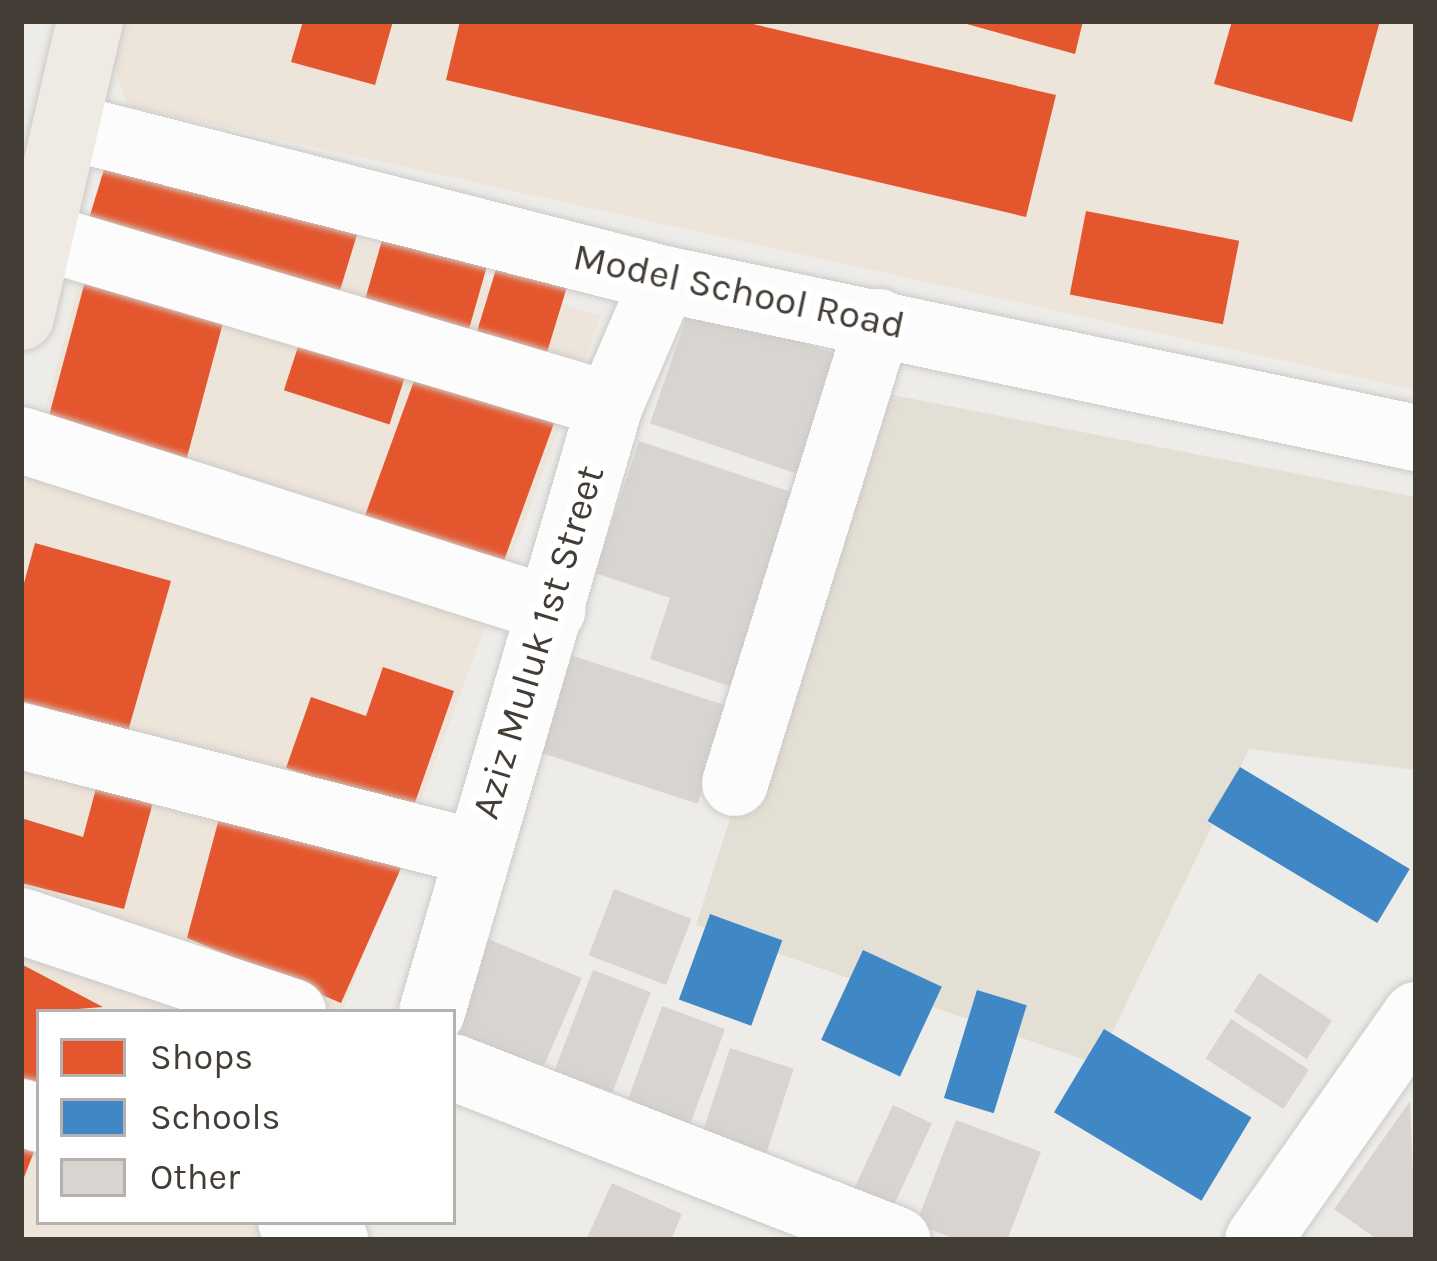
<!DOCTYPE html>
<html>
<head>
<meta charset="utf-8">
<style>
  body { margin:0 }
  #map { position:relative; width:1437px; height:1261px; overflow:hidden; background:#eeece9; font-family:Karla,sans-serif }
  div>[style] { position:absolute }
  .commercial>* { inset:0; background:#ede4da }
  .education>* { inset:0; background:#e4dfd5 }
  .shops>* { inset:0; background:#e4572e; transform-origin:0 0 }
  .schools>* { inset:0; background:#3f88c5; transform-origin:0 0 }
  .building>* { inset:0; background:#d8d5d1; transform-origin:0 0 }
  .roads { filter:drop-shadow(0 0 3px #cccac7) drop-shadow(0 0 3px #cccac7) }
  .minor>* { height:66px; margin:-33px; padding:0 33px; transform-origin:33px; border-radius:33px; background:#fcfcfc }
  .major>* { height:66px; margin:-33px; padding:0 33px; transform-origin:33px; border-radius:33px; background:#efebe4 }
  span { translate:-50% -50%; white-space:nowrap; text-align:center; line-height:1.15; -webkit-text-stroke:12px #fff; paint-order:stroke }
  .street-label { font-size:39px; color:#433d36 }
  .frame { position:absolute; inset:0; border:24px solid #433d36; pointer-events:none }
  .legend { position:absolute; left:36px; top:1009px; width:420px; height:216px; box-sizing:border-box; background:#fff; border:3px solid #b4b1af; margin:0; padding:15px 21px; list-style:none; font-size:36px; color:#433d36 }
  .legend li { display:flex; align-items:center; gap:24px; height:60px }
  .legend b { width:60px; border:3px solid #b4b1af }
</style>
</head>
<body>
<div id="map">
  <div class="commercial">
    <div style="clip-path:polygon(123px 21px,1416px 21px,1416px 390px,128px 106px,112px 61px)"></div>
    <div style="clip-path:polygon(111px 163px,601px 316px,342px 1012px,39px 1012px,39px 1222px,263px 1222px,256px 1240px,21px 1240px,21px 501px)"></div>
  </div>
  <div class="education">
    <div style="clip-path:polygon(867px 390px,1416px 497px,1416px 770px,1249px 749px,1097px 1064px,696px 925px)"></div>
  </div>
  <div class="shops">
    <div style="clip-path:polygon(303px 21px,393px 21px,375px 85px,291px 62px)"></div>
    <div style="clip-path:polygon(460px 21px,740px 21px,1056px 95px,1026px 217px,446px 80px)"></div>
    <div style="clip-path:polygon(956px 21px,1083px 21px,1075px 54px)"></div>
    <div style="clip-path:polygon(1232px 21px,1380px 21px,1352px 122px,1214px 84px)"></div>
    <div style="left:113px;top:140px;width:261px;height:104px;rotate:17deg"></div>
    <div style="left:391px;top:209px;width:108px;height:100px;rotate:16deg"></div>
    <div style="left:1086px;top:211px;width:156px;height:85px;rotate:11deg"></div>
    <div style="left:501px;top:253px;width:73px;height:96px;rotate:17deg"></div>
    <div style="left:87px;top:274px;width:144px;height:154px;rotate:15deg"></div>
    <div style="left:308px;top:316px;width:111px;height:78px;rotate:18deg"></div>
    <div style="left:426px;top:348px;width:146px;height:182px;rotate:20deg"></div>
    <div style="clip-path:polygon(35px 543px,171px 581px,128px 731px,21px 701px,21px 594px)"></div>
    <div style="clip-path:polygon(383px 667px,454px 691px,412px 811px,286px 768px,311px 697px,366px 716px)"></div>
    <div style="clip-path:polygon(102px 766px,159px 780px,124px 909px,21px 883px,21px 818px,83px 837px)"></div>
    <div style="clip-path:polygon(224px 800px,410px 848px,341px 1003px,187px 938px)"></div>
    <div style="clip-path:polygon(21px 964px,103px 1007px,39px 1012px,39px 1082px,21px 1078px)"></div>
    <div style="clip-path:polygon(21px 1125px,39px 1139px,21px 1185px)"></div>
  </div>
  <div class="schools">
    <div style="left:1240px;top:767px;width:198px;height:63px;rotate:31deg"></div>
    <div style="left:710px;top:914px;width:77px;height:91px;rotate:20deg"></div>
    <div style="left:863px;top:950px;width:87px;height:99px;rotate:25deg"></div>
    <div style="left:977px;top:990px;width:52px;height:113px;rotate:17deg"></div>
    <div style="left:1104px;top:1029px;width:172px;height:97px;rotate:31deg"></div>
  </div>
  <div class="building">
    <div style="left:691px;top:304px;width:170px;height:126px;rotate:19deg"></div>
    <div style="clip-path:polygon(639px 441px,815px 500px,749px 693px,650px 659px,670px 598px,595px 573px)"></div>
    <div style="left:558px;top:651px;width:180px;height:102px;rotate:18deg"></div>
    <div style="left:614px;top:889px;width:83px;height:71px;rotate:21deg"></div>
    <div style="clip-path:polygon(481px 936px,582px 978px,539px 1077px,453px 1040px)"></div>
    <div style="left:593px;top:970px;width:62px;height:114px;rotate:21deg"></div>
    <div style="left:1259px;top:973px;width:87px;height:46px;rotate:33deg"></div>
    <div style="left:662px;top:1006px;width:67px;height:103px;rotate:20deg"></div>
    <div style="left:1231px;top:1019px;width:93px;height:47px;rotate:33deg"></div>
    <div style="left:730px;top:1048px;width:67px;height:96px;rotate:18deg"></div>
    <div style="clip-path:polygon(1410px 1101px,1416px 1240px,1378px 1240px,1334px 1209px)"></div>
    <div style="left:893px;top:1105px;width:43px;height:102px;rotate:25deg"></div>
    <div style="clip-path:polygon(956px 1120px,1041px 1152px,1007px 1240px,957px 1240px,916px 1224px)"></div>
    <div style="clip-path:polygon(612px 1183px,682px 1214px,671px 1240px,586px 1240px)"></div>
  </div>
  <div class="roads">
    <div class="minor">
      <div style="left:66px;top:126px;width:617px;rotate:14.35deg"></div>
      <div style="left:664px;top:279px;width:769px;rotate:11.94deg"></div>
      <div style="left:43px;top:237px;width:591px;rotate:16.5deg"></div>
      <div style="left:21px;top:440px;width:558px;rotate:17.75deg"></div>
      <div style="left:21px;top:736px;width:467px;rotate:14.4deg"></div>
      <div style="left:735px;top:783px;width:483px;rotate:-72.7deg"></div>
      <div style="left:21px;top:921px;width:287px;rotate:18.5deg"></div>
      <div style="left:432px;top:1012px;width:633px;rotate:-73.66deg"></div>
      <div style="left:610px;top:405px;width:137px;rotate:-66.8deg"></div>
      <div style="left:453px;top:1067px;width:477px;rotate:21.3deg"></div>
      <div style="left:21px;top:1112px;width:19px;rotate:21deg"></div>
      <div style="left:291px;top:1222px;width:48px;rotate:22.2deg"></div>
      <div style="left:1258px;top:1240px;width:275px;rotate:-54.9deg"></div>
    </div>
    <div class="major">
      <div style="left:21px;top:317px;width:304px;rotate:-76.9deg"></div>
    </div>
  </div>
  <div class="street-label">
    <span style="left:739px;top:291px;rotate:12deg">Model School Road</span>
    <span style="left:538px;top:642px;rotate:-73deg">Aziz Muluk 1st Street</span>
  </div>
  <div class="frame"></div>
  <ul class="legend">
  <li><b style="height:33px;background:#e4572e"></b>Shops</li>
  <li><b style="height:33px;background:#3f88c5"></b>Schools</li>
  <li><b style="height:33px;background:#d8d5d1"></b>Other</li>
  </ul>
</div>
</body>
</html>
